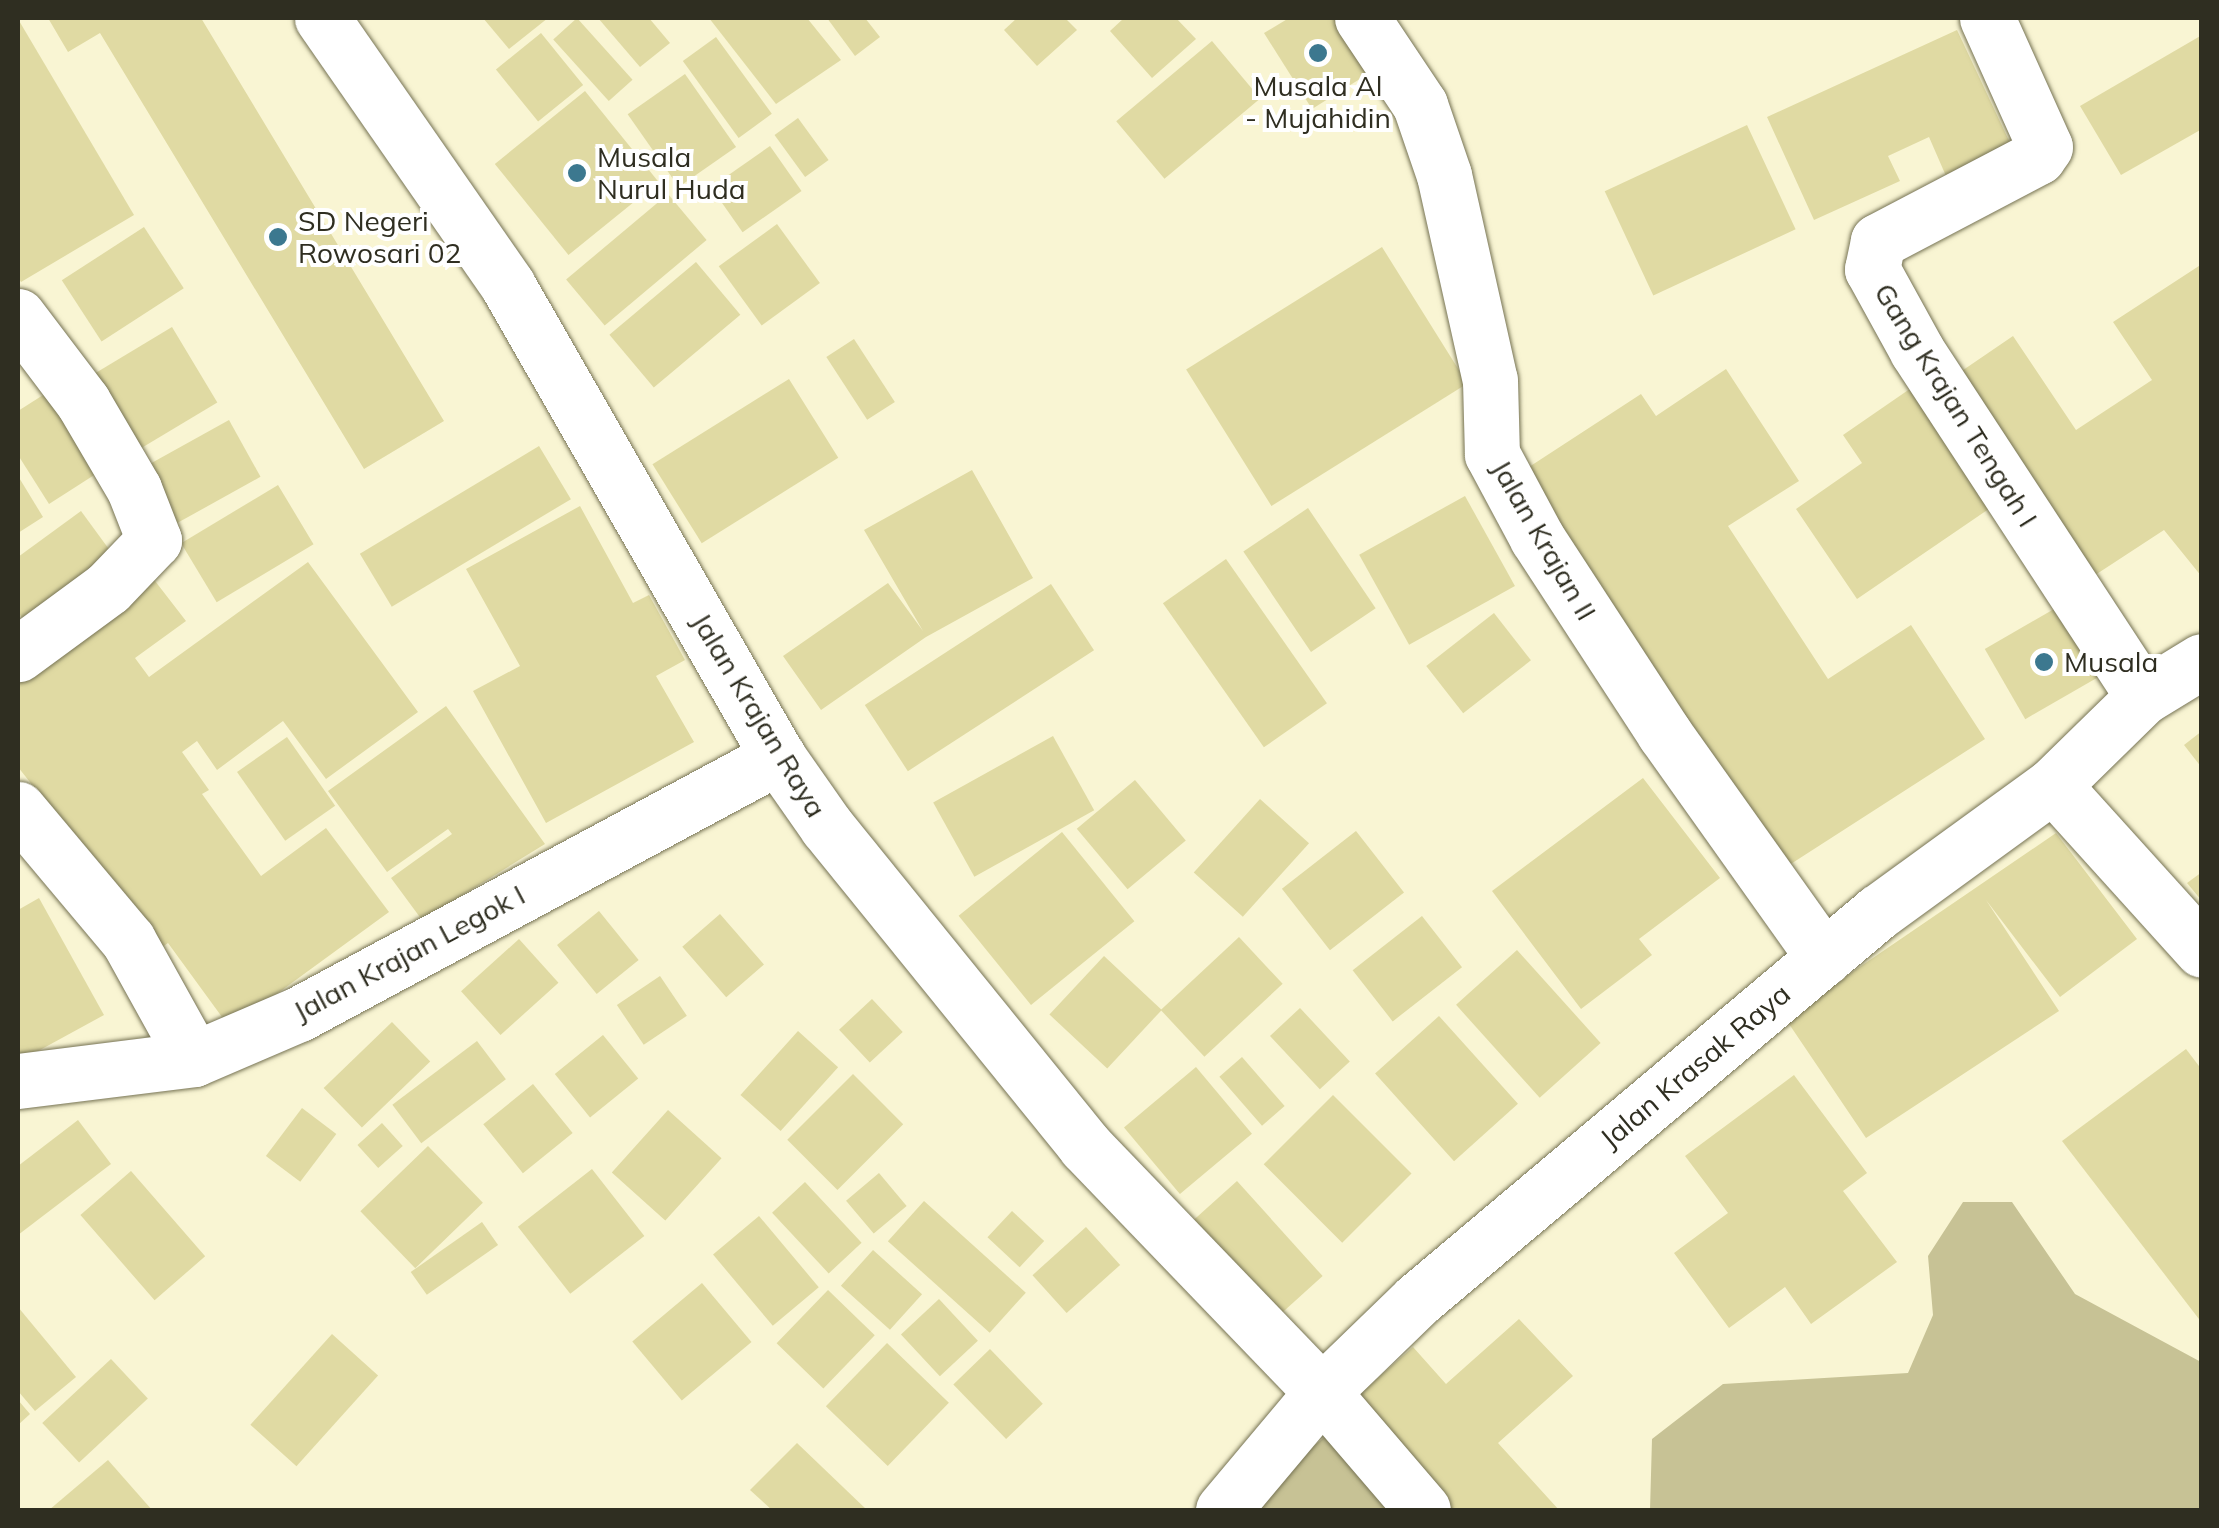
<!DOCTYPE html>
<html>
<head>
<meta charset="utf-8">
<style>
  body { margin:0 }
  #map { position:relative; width:2219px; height:1528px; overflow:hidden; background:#f9f5d3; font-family:Mulish,sans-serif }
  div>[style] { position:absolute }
  .green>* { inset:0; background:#c7c295 }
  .building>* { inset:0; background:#e0daa3; transform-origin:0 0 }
  .roads { filter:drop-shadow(0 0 2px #767354) drop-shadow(0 0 2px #767354) }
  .minor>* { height:55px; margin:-27.5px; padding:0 27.5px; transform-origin:27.5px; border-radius:27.5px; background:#fff }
  .dots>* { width:28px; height:28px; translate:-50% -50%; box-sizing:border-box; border:5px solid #fff; border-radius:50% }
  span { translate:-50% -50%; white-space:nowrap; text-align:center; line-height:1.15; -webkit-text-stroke:8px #fff; paint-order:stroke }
  .poi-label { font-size:28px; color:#2f2e21 }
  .left { translate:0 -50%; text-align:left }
  .street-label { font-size:28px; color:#2f2e21 }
  .frame { position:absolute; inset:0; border:20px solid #2f2e21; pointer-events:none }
</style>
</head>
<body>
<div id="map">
  <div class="green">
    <div style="clip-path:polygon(1963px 1202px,2012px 1202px,2075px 1294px,2201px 1362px,2201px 1510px,1650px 1510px,1652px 1439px,1723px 1384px,1908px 1373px,1933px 1315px,1928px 1256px)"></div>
    <div style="clip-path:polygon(1327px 1435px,1392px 1510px,1263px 1510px,1252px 1497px)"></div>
  </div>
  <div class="building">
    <div style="clip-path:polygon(48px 18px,201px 18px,444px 421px,364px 469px,100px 33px,68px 52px)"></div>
    <div style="clip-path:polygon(483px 18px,548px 18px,509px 49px)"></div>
    <div style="left:577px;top:18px;width:83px;height:32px;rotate:48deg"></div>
    <div style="clip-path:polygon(598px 18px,649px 18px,670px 43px,640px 67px)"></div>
    <div style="clip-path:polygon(709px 18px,807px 18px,841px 60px,776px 104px)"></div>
    <div style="clip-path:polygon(827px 18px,865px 18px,880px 37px,855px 56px)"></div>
    <div style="clip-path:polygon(1017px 18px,1065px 18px,1077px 30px,1037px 66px,1004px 30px)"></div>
    <div style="clip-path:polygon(1124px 18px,1176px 18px,1196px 39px,1152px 78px,1110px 31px)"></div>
    <div style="clip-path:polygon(1289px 18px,1337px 18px,1371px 72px,1312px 109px,1264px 33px)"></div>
    <div style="clip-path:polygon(18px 19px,134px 215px,21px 282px,18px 277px)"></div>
    <div style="clip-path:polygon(1957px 30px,2012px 147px,1946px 176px,1929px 137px,1888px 156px,1900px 181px,1814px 220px,1767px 117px)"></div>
    <div style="left:541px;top:33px;width:67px;height:58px;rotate:51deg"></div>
    <div style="clip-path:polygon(2202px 35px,2202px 129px,2121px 175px,2080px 106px)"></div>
    <div style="left:716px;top:37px;width:95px;height:41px;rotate:54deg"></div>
    <div style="left:1212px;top:41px;width:75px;height:125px;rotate:50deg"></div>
    <div style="left:685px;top:74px;width:89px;height:70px;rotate:55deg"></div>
    <div style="left:585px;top:91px;width:117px;height:116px;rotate:51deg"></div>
    <div style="left:798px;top:118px;width:52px;height:29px;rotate:54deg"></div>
    <div style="left:1747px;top:125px;width:115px;height:157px;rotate:65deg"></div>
    <div style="left:770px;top:146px;width:55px;height:72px;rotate:55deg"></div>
    <div style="left:668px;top:194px;width:60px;height:133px;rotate:50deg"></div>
    <div style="left:777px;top:224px;width:73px;height:72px;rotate:54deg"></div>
    <div style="left:144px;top:227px;width:73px;height:98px;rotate:57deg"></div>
    <div style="left:1382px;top:247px;width:161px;height:231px;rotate:58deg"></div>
    <div style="left:696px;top:262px;width:69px;height:113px;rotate:50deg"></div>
    <div style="clip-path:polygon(2202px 264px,2202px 577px,2164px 530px,2086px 581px,1950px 379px,2013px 336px,2076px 430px,2152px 380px,2113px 322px)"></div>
    <div style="left:172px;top:327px;width:88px;height:110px;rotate:59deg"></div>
    <div style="left:854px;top:339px;width:75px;height:33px;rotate:57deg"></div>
    <div style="clip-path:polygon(1726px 369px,1799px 481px,1728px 526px,1828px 679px,1911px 625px,1985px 739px,1783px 869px,1523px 471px,1641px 394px,1656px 416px)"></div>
    <div style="left:789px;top:379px;width:93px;height:161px;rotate:58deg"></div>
    <div style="clip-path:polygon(62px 383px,113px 463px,49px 504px,18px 455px,18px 411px)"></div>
    <div style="clip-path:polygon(1917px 384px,1999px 502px,1857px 599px,1796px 509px,1862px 463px,1843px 435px)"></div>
    <div style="left:229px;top:420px;width:65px;height:103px;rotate:61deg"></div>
    <div style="left:539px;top:446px;width:62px;height:209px;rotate:59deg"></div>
    <div style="clip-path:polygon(972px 470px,1033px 578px,926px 637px,821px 710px,783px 656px,888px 583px,923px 631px,864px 530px)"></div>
    <div style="clip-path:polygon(18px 476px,43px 517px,18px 533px)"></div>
    <div style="left:278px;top:485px;width:69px;height:113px;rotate:59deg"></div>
    <div style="left:1465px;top:496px;width:103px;height:121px;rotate:61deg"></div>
    <div style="clip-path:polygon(580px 506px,633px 603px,649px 595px,685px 660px,656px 676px,694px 742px,546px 823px,473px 691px,520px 666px,466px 569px)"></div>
    <div style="left:1308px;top:508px;width:121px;height:78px;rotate:56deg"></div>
    <div style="clip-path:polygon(81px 511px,122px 567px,32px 632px,18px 612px,18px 557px)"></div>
    <div style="left:1226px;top:559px;width:176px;height:77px;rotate:55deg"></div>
    <div style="clip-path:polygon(308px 562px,418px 712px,326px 779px,283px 721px,217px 770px,197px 741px,182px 752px,209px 790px,202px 794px,261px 876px,326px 828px,389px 912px,230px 1028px,168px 943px,161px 948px,18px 767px,18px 662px,145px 568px,186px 621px,135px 658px,149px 677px)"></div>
    <div style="left:1051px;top:584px;width:79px;height:222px;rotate:57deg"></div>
    <div style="left:2061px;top:605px;width:81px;height:88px;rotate:60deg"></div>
    <div style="left:1494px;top:613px;width:60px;height:86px;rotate:52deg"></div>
    <div style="clip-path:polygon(446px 706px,545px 844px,422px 920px,391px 878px,452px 834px,448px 829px,387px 872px,328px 791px)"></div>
    <div style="clip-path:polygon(2202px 731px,2202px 768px,2184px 745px)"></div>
    <div style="left:1053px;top:736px;width:85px;height:137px;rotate:61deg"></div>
    <div style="left:287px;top:737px;width:84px;height:61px;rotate:55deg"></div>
    <div style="clip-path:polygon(1643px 778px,1720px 878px,1639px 939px,1652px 955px,1581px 1009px,1492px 891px)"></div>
    <div style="left:1135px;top:780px;width:79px;height:76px;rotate:50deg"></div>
    <div style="left:1260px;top:799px;width:66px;height:99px;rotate:42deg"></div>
    <div style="left:1356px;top:831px;width:78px;height:94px;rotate:52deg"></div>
    <div style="left:1062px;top:832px;width:115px;height:133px;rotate:51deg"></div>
    <div style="clip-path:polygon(2056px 833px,2137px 939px,2060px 997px,1986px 900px,2059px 1011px,1866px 1138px,1785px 1018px)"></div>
    <div style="clip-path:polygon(2202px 872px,2202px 901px,2187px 883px)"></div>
    <div style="clip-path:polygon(39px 898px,104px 1015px,18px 1062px,18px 910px)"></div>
    <div style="left:599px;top:911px;width:63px;height:54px;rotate:51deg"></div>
    <div style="left:720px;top:914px;width:67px;height:50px;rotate:49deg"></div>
    <div style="left:1422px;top:916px;width:65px;height:88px;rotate:52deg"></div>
    <div style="left:1239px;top:937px;width:64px;height:107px;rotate:47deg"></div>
    <div style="left:519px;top:939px;width:59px;height:78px;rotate:48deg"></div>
    <div style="left:1517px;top:950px;width:125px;height:82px;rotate:48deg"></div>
    <div style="left:1104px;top:956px;width:79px;height:80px;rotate:43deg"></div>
    <div style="left:660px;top:976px;width:48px;height:52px;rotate:56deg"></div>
    <div style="left:872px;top:999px;width:45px;height:45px;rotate:47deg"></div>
    <div style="left:1300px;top:1008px;width:73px;height:41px;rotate:47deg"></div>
    <div style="left:1439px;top:1016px;width:118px;height:86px;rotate:48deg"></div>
    <div style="left:392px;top:1022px;width:55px;height:95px;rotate:46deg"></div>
    <div style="left:798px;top:1031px;width:54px;height:86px;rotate:42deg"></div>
    <div style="left:603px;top:1035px;width:56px;height:62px;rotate:51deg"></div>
    <div style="left:477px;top:1041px;width:48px;height:106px;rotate:53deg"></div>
    <div style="clip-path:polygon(2186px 1049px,2202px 1070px,2202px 1323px,2062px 1141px)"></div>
    <div style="left:1242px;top:1057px;width:65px;height:30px;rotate:49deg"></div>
    <div style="left:1196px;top:1067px;width:87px;height:94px;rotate:50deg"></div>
    <div style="left:853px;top:1074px;width:71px;height:93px;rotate:45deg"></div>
    <div style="clip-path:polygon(1794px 1075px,1867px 1173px,1843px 1191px,1897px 1262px,1811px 1324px,1785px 1287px,1729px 1328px,1674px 1253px,1728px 1213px,1685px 1156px)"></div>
    <div style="left:533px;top:1084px;width:63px;height:64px;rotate:51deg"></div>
    <div style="left:1333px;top:1095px;width:111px;height:98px;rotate:45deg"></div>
    <div style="left:302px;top:1108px;width:43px;height:60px;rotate:37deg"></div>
    <div style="left:668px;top:1110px;width:72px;height:84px;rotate:42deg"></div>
    <div style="clip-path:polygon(78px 1120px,111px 1164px,18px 1235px,18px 1166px)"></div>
    <div style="left:382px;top:1123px;width:31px;height:33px;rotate:48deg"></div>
    <div style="left:428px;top:1146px;width:79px;height:94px;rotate:46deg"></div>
    <div style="left:592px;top:1169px;width:85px;height:94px;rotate:52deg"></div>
    <div style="left:131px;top:1171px;width:113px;height:67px;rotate:49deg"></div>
    <div style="left:879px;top:1173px;width:43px;height:43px;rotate:50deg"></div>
    <div style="left:1237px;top:1181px;width:128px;height:58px;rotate:48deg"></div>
    <div style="left:805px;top:1182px;width:83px;height:45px;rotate:47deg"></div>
    <div style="left:924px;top:1201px;width:137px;height:54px;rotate:42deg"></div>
    <div style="left:1012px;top:1211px;width:44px;height:36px;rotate:43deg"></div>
    <div style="left:759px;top:1216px;width:93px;height:60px;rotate:50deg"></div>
    <div style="left:482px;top:1222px;width:28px;height:87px;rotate:55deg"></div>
    <div style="left:1086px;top:1227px;width:51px;height:72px;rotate:48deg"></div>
    <div style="left:873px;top:1250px;width:66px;height:48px;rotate:42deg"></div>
    <div style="left:702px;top:1283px;width:77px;height:91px;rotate:50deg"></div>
    <div style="left:828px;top:1290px;width:65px;height:74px;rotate:44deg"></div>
    <div style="left:939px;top:1299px;width:57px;height:52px;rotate:47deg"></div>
    <div style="clip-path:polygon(18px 1307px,76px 1377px,35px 1411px,18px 1391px)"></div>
    <div style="clip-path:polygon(1519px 1319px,1573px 1376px,1498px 1443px,1559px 1510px,1440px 1510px,1346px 1406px,1413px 1347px,1446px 1384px)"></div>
    <div style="left:332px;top:1334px;width:62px;height:122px;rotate:42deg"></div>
    <div style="left:887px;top:1343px;width:86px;height:88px;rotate:44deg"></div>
    <div style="left:990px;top:1349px;width:76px;height:51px;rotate:46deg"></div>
    <div style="left:111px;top:1359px;width:54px;height:94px;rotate:47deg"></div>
    <div style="clip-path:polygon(18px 1400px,30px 1414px,18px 1425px)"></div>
    <div style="clip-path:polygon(797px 1443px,867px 1510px,772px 1510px,750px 1490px)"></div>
    <div style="clip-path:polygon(108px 1460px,152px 1510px,49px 1510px)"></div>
  </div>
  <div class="roads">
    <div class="minor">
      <div style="left:322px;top:18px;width:326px;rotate:55.2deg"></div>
      <div style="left:508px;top:286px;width:543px;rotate:60.18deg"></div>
      <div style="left:778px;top:757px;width:85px;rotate:55deg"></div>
      <div style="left:827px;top:827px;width:410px;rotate:51deg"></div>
      <div style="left:1085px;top:1146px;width:342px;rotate:46.1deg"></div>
      <div style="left:1322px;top:1392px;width:155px;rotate:49.4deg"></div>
      <div style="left:1362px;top:18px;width:105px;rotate:56.3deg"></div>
      <div style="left:1420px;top:105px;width:74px;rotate:71.1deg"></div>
      <div style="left:1444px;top:175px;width:210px;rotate:77.4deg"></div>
      <div style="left:1490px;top:380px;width:74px;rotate:88.5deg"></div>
      <div style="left:1492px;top:454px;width:95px;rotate:61.8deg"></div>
      <div style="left:1537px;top:538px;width:233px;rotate:56.9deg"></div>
      <div style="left:1664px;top:733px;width:276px;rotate:54.6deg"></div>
      <div style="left:1987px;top:18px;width:141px;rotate:65.8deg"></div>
      <div style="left:2045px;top:147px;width:12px;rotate:125deg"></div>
      <div style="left:2038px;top:157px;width:181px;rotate:152.3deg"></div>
      <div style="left:1878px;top:241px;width:29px;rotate:102deg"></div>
      <div style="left:1872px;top:269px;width:94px;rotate:61.2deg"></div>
      <div style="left:1917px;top:351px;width:413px;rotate:56.8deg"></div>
      <div style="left:18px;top:316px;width:108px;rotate:52.9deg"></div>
      <div style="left:83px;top:402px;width:101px;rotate:59.6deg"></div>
      <div style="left:134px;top:489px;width:55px;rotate:68.6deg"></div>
      <div style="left:154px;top:540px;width:66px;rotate:133.8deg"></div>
      <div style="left:108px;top:588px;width:112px;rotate:143.7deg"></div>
      <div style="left:2053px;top:785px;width:222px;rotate:47.9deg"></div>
      <div style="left:18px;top:809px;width:171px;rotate:50deg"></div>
      <div style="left:128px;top:940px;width:136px;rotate:61deg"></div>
      <div style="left:18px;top:1081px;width:177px;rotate:-7.1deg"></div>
      <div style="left:194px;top:1059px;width:114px;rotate:-23.2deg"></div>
      <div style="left:299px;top:1014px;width:544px;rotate:-28.22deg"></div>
      <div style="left:1223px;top:1510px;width:154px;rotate:-50deg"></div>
      <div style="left:1322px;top:1392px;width:132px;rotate:-44.1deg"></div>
      <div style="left:1417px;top:1300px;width:603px;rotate:-40.09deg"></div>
      <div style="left:1878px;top:912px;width:216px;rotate:-36deg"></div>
      <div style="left:2053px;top:785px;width:126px;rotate:-44.4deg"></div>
      <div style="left:2143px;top:697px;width:69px;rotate:-31.4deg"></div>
    </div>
  </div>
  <div class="dots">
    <div style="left:1318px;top:53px;background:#3c788f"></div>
    <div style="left:577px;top:173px;background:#3c788f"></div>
    <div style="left:278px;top:237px;background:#3c788f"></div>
    <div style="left:2044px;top:662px;background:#3c788f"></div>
  </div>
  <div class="poi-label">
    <span style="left:1318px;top:102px">Musala Al<br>- Mujahidin</span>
    <span class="left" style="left:597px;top:173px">Musala<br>Nurul Huda</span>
    <span class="left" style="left:298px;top:237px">SD Negeri<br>Rowosari 02</span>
    <span class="left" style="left:2064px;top:662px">Musala</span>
  </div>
  <div class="street-label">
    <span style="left:1956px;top:405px;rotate:58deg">Gang Krajan Tengah I</span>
    <span style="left:1544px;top:540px;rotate:60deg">Jalan Krajan II</span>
    <span style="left:759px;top:715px;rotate:59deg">Jalan Krajan Raya</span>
    <span style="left:409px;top:953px;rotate:-28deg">Jalan Krajan Legok I</span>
    <span style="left:1695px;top:1066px;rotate:-40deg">Jalan Krasak Raya</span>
  </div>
  <div class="frame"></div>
</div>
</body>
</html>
